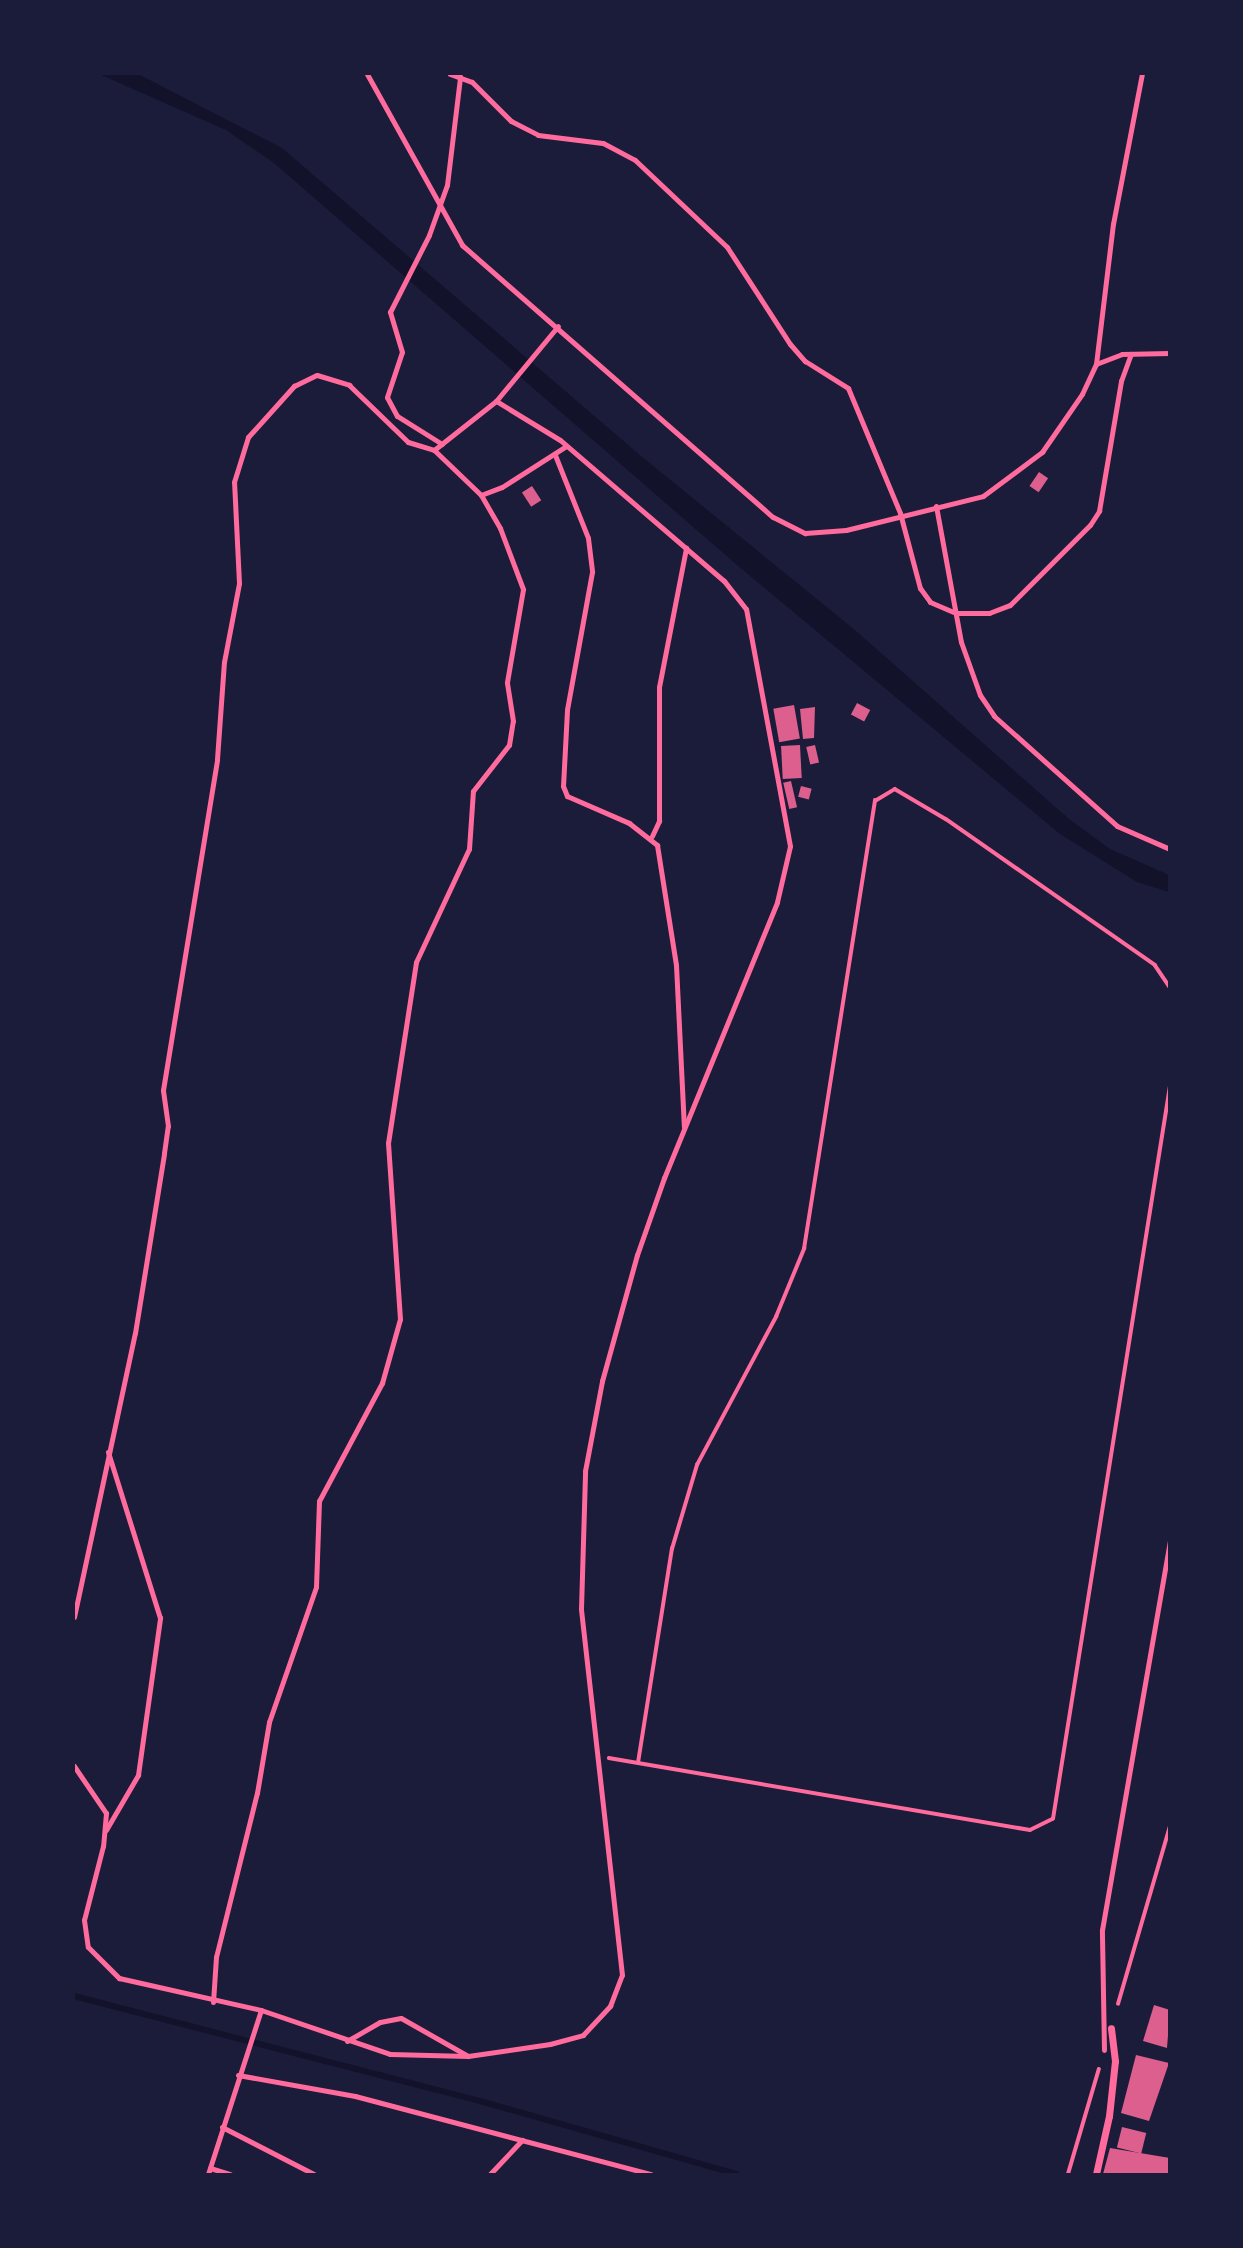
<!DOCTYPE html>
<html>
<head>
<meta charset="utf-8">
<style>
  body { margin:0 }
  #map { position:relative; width:1243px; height:2248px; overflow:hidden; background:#1b1b3a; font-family:Raleway,sans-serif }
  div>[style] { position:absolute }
  .water>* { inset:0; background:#12122b }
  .stream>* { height:6px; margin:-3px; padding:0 3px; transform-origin:3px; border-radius:3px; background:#12122b }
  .building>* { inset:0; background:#dd5f8e; transform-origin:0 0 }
  .path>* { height:3.5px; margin:-1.75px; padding:0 1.75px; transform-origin:1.75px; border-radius:1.75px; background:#ff6b9d }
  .service>* { height:5px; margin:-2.5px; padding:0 2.5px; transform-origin:2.5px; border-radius:2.5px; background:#ff6b9d }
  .minor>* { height:7px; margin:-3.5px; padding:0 3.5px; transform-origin:3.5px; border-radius:3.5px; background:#ff6b9d }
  span { translate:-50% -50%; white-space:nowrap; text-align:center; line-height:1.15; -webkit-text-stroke:5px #1b1b3a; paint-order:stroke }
  .frame { position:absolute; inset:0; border:75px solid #1b1b3a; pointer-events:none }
</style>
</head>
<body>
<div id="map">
  <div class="water">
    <div style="clip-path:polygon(99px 74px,138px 74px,282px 148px,641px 456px,855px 630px,1069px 819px,1110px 849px,1169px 875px,1169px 892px,1137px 882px,1060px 834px,737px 565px,274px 163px,226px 130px)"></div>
  </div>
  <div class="stream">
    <div style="left:74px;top:1996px;width:419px;rotate:14.5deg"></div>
    <div style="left:480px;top:2101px;width:267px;rotate:15.9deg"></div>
  </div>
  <div class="building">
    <div style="left:1039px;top:472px;width:11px;height:17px;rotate:34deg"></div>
    <div style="left:532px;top:486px;width:17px;height:12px;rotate:57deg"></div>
    <div style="left:857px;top:703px;width:15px;height:13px;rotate:28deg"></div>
    <div style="left:794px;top:705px;width:34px;height:21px;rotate:80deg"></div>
    <div style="clip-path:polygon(815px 707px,814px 738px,803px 739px,800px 709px)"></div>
    <div style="left:800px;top:745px;width:33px;height:19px;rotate:87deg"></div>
    <div style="left:815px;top:745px;width:18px;height:9px;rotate:77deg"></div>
    <div style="left:791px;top:781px;width:27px;height:8px;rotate:77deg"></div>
    <div style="left:801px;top:786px;width:11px;height:11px;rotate:15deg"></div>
    <div style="clip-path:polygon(1154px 2005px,1170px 2010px,1167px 2048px,1143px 2041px)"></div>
    <div style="clip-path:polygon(1136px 2055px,1169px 2063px,1149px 2121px,1121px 2113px)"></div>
    <div style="left:1122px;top:2127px;width:25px;height:21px;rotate:14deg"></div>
    <div style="clip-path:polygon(1110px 2148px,1170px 2158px,1170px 2174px,1103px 2174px)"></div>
  </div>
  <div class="path">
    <div style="left:609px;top:1758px;width:427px;rotate:9.7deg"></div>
    <div style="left:1030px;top:1830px;width:25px;rotate:-26deg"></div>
    <div style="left:1053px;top:1819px;width:742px;rotate:-80.93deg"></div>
    <div style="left:638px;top:1763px;width:217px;rotate:-81deg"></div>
    <div style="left:672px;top:1549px;width:88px;rotate:-73.4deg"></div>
    <div style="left:697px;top:1465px;width:168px;rotate:-61.9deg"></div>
    <div style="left:776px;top:1317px;width:74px;rotate:-67.6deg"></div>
    <div style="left:804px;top:1249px;width:454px;rotate:-81deg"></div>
    <div style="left:875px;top:801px;width:23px;rotate:-31deg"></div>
    <div style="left:895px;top:789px;width:59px;rotate:30.5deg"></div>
    <div style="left:946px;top:819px;width:255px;rotate:34.9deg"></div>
    <div style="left:1155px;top:965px;width:27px;rotate:56deg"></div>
    <div style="left:1118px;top:2004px;width:185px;rotate:-73.7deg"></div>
    <div style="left:1068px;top:2174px;width:109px;rotate:-73.6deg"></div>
  </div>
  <div class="service">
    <div style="left:367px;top:74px;width:196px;rotate:60.9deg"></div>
    <div style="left:462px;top:245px;width:413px;rotate:41.2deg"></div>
    <div style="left:773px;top:517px;width:36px;rotate:27deg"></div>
    <div style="left:805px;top:533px;width:41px;rotate:-4.2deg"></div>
    <div style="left:846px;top:530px;width:141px;rotate:-13.9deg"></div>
    <div style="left:983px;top:496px;width:74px;rotate:-36.7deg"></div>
    <div style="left:1042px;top:452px;width:70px;rotate:-55.4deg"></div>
    <div style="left:1082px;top:394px;width:33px;rotate:-65deg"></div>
    <div style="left:1096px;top:364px;width:141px;rotate:-83.1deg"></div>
    <div style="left:1113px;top:224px;width:153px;rotate:-79.1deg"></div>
    <div style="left:450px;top:74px;width:23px;rotate:20deg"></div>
    <div style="left:472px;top:82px;width:55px;rotate:45deg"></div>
    <div style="left:511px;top:121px;width:30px;rotate:27deg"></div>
    <div style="left:538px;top:135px;width:65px;rotate:7deg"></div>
    <div style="left:603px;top:143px;width:36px;rotate:28deg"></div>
    <div style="left:635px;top:160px;width:127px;rotate:43.4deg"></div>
    <div style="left:727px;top:247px;width:116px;rotate:57deg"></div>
    <div style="left:790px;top:344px;width:23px;rotate:49deg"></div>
    <div style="left:805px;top:361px;width:51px;rotate:32.1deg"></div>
    <div style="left:848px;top:388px;width:135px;rotate:67.4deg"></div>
    <div style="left:900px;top:513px;width:78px;rotate:75.1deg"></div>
    <div style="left:920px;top:588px;width:17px;rotate:54deg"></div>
    <div style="left:930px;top:602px;width:28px;rotate:23deg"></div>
    <div style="left:956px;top:613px;width:33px"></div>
    <div style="left:989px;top:613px;width:22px;rotate:-21deg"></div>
    <div style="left:1010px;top:605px;width:113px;rotate:-45deg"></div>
    <div style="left:1090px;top:525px;width:17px;rotate:-57deg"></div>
    <div style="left:1099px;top:511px;width:132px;rotate:-80.4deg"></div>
    <div style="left:1121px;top:381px;width:29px;rotate:-70deg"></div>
    <div style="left:1096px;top:364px;width:28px;rotate:-21deg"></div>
    <div style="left:1122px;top:354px;width:48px;rotate:-1.2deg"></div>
    <div style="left:442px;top:444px;width:53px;rotate:-148.1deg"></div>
    <div style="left:397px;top:416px;width:21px;rotate:-118deg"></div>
    <div style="left:387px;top:397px;width:47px;rotate:-71.6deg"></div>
    <div style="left:402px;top:352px;width:42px;rotate:-106.7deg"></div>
    <div style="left:390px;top:312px;width:86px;rotate:-63.1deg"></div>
    <div style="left:429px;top:235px;width:53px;rotate:-70.2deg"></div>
    <div style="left:447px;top:185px;width:109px;rotate:-83.1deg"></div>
    <div style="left:555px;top:455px;width:89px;rotate:68.3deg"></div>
    <div style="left:588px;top:538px;width:34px;rotate:83deg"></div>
    <div style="left:592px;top:572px;width:140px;rotate:100.3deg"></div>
    <div style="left:567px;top:710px;width:76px;rotate:93deg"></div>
    <div style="left:563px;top:786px;width:11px;rotate:68deg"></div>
    <div style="left:567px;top:796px;width:68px;rotate:23.5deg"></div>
    <div style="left:629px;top:823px;width:36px;rotate:38deg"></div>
    <div style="left:657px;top:845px;width:121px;rotate:81deg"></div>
    <div style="left:676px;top:965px;width:162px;rotate:87.2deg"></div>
    <div style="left:481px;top:495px;width:22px;rotate:-21deg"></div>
    <div style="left:502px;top:487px;width:76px;rotate:-32.6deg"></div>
    <div style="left:936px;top:506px;width:138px;rotate:79.6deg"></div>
    <div style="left:961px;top:642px;width:56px;rotate:70.3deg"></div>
    <div style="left:980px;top:695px;width:25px;rotate:56deg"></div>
    <div style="left:994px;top:716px;width:165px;rotate:41.8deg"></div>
    <div style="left:1117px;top:826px;width:58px;rotate:23.5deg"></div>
    <div style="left:652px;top:836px;width:17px;rotate:-65deg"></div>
    <div style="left:659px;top:821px;width:134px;rotate:-90deg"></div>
    <div style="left:659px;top:687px;width:142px;rotate:-79deg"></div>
    <div style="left:74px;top:1617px;width:290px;rotate:-77.9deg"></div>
    <div style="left:135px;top:1333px;width:182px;rotate:-80.8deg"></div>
    <div style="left:164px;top:1153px;width:27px;rotate:-82deg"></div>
    <div style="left:168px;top:1126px;width:36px;rotate:-98deg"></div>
    <div style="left:163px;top:1090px;width:335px;rotate:-80.7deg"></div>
    <div style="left:217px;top:759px;width:97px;rotate:-85.9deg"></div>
    <div style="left:224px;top:662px;width:80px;rotate:-79.2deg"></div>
    <div style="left:239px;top:583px;width:101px;rotate:-92.8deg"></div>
    <div style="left:234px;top:482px;width:47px;rotate:-72.7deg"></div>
    <div style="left:248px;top:437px;width:69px;rotate:-48deg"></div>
    <div style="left:294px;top:386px;width:25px;rotate:-26deg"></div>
    <div style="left:317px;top:375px;width:34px;rotate:17deg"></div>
    <div style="left:349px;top:385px;width:82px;rotate:44deg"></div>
    <div style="left:408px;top:442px;width:27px;rotate:17deg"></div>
    <div style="left:74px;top:1766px;width:57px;rotate:55.8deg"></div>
    <div style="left:106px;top:1813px;width:33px;rotate:95deg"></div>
    <div style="left:103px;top:1846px;width:76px;rotate:104.4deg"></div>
    <div style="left:84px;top:1920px;width:27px;rotate:82deg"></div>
    <div style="left:88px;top:1947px;width:44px;rotate:45deg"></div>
    <div style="left:119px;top:1978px;width:146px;rotate:12.7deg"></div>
    <div style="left:261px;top:2010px;width:136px;rotate:18.8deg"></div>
    <div style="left:390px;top:2054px;width:78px;rotate:1.5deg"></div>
    <div style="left:468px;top:2056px;width:83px;rotate:-8.3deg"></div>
    <div style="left:550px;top:2044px;width:34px;rotate:-15deg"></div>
    <div style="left:583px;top:2035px;width:40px;rotate:-47deg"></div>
    <div style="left:610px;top:2006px;width:33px;rotate:-69deg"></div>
    <div style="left:622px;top:1975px;width:368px;rotate:-96.4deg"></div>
    <div style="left:581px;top:1609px;width:138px;rotate:-88.3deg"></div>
    <div style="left:585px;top:1471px;width:92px;rotate:-79.3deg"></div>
    <div style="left:602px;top:1381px;width:131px;rotate:-74.5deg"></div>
    <div style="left:637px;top:1255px;width:82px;rotate:-70.7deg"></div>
    <div style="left:664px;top:1178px;width:298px;rotate:-67.7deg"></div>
    <div style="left:777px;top:902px;width:57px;rotate:-76.9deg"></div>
    <div style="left:790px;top:846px;width:241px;rotate:-100.5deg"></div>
    <div style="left:746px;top:609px;width:36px;rotate:-128deg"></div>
    <div style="left:724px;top:581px;width:216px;rotate:-139.3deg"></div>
    <div style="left:560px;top:440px;width:75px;rotate:-148.6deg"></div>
    <div style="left:106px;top:1830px;width:64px;rotate:-59.8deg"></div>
    <div style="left:138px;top:1775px;width:159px;rotate:-82deg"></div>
    <div style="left:160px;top:1618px;width:174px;rotate:-107.4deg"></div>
    <div style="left:213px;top:2002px;width:45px;rotate:-86.2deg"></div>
    <div style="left:216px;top:1957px;width:169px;rotate:-76deg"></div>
    <div style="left:257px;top:1793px;width:72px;rotate:-80.4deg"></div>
    <div style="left:269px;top:1722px;width:143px;rotate:-70.8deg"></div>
    <div style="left:316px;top:1587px;width:86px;rotate:-88deg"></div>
    <div style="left:319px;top:1501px;width:134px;rotate:-61.9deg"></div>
    <div style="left:382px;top:1383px;width:66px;rotate:-74.3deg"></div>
    <div style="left:400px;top:1319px;width:176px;rotate:-93.9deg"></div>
    <div style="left:388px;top:1143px;width:183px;rotate:-81.2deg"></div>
    <div style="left:416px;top:962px;width:125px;rotate:-64.9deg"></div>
    <div style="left:469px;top:849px;width:58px;rotate:-86.1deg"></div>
    <div style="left:473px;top:791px;width:58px;rotate:-52deg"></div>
    <div style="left:509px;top:745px;width:24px;rotate:-81deg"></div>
    <div style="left:513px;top:721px;width:39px;rotate:-99deg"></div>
    <div style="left:507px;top:682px;width:94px;rotate:-80.2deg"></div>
    <div style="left:523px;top:589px;width:65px;rotate:-110.7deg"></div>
    <div style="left:500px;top:528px;width:38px;rotate:-120deg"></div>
    <div style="left:481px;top:495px;width:65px;rotate:-136.2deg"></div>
    <div style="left:434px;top:450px;width:79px;rotate:-38.3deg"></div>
    <div style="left:496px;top:401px;width:97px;rotate:-50.4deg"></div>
    <div style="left:347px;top:2041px;width:38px;rotate:-30deg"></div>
    <div style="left:380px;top:2022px;width:21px;rotate:-11deg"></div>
    <div style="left:401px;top:2018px;width:77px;rotate:29.6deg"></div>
    <div style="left:1104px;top:2050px;width:120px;rotate:-91deg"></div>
    <div style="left:1102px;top:1930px;width:396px;rotate:-80.1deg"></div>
    <div style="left:238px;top:2075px;width:119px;rotate:10.2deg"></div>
    <div style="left:355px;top:2096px;width:306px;rotate:14.8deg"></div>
    <div style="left:222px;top:2127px;width:103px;rotate:27.1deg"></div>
    <div style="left:210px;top:2168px;width:21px;rotate:17deg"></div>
    <div style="left:208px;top:2174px;width:172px;rotate:-72.1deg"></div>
    <div style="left:490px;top:2174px;width:47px;rotate:-46.7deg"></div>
  </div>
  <div class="minor">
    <div style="left:1096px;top:2174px;width:59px;rotate:-77.4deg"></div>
    <div style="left:1109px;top:2116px;width:55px;rotate:-83.8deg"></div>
    <div style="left:1115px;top:2061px;width:33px;rotate:-97deg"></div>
  </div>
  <div class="frame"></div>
</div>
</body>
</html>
